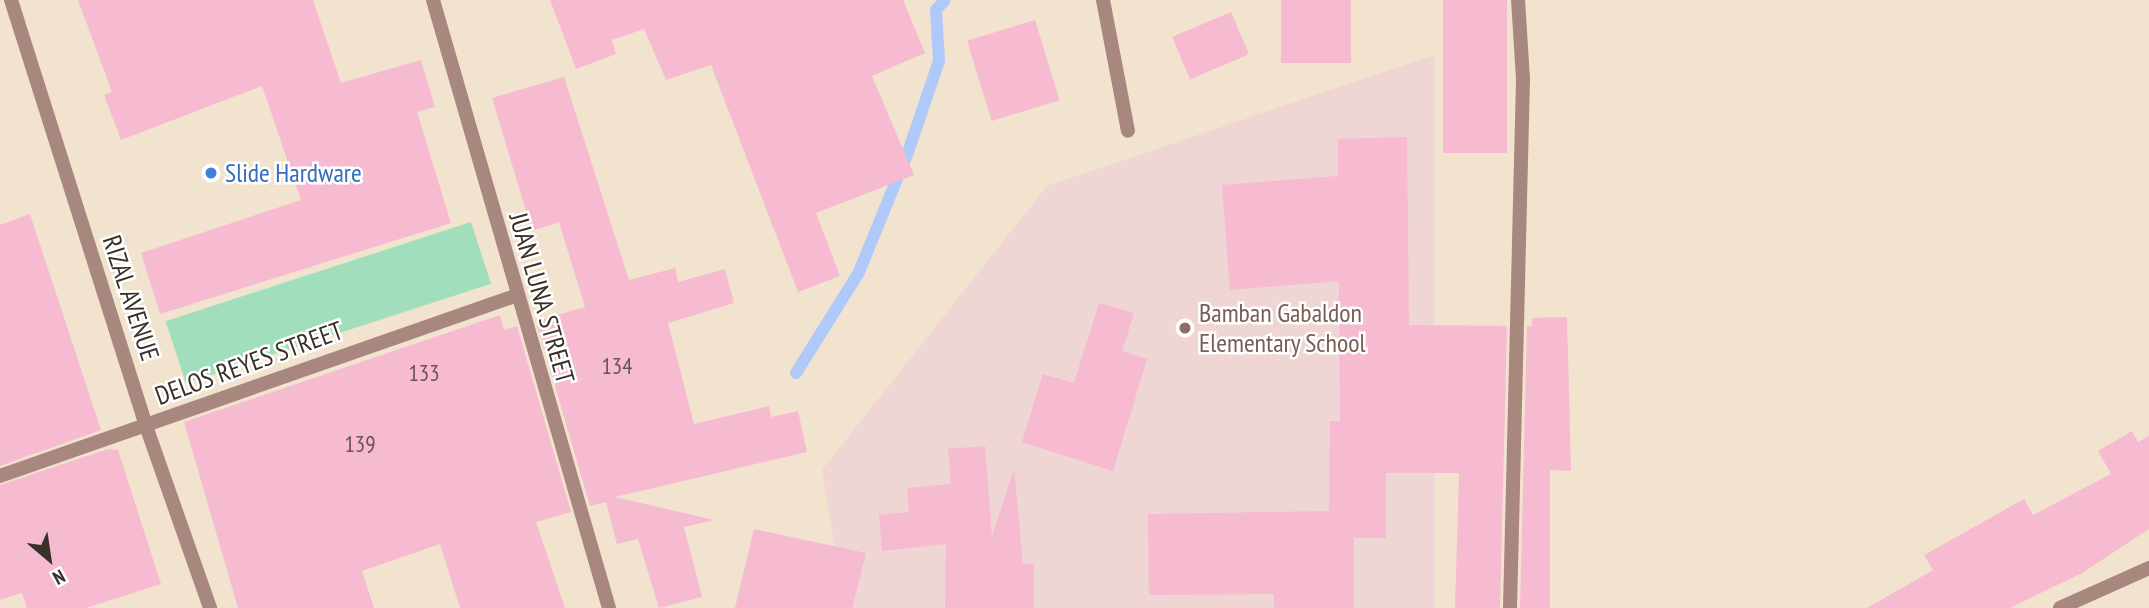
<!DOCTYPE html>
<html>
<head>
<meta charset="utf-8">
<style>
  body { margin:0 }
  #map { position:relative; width:2149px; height:608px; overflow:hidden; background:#f2e3cf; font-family:"PT Sans Narrow",sans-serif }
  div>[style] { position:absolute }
  .education>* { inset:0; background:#efd5d3 }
  .green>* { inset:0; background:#a1debb; transform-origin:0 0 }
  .stream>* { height:12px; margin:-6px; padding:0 6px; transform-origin:6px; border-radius:6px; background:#afc9fb }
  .building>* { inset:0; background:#f6bad1; transform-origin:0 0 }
  .minor>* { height:14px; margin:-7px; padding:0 7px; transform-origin:7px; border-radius:7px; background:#a8877e }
  .tertiary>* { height:14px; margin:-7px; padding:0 7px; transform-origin:7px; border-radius:7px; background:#a8877e }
  .dots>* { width:19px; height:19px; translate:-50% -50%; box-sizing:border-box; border:4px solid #fff; border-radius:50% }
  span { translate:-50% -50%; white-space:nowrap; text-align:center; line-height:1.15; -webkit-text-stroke:5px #fff; paint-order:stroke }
  .number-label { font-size:23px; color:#675353 }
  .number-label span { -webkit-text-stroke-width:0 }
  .shop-label { font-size:26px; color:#366cbe }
  .left { translate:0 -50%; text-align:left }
  .street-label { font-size:26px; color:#373129 }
  .education-label { font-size:26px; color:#785e54 }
  .north { position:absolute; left:14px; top:524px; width:70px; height:70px; -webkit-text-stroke:5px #fff; paint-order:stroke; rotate:151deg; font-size:19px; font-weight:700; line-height:28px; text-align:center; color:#373129 }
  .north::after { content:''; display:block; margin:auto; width:24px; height:32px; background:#373129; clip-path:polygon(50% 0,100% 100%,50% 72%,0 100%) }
</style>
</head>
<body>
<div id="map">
  <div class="education">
    <div style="clip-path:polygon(1434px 55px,1435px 608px,845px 608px,822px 470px,1047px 186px)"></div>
  </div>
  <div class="green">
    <div style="left:471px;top:222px;width:65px;height:321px;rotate:72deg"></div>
  </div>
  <div class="stream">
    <div style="left:796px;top:373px;width:119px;rotate:-58deg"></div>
    <div style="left:859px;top:272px;width:130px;rotate:-67.8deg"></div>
    <div style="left:908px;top:152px;width:96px;rotate:-71.2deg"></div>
    <div style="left:939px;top:61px;width:51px;rotate:-93.4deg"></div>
    <div style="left:936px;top:10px;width:13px;rotate:-48deg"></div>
  </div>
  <div class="building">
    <div style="clip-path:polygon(78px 0,313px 0,341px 83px,421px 60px,435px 107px,417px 112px,451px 223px,160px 314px,141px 253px,301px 200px,262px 86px,121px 140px,104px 95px,112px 92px)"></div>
    <div style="clip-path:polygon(550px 0,903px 0,925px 53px,872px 76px,914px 175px,816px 213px,840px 276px,798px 292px,711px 65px,666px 80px,644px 29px,612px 40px,616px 54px,576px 69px)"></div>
    <div style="left:1281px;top:0;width:70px;height:63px"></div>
    <div style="left:1443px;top:0;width:64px;height:153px"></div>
    <div style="left:1231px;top:12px;width:46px;height:64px;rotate:67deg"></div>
    <div style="left:1035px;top:20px;width:84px;height:71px;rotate:73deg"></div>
    <div style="clip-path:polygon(564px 77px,629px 280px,675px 268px,678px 282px,725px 269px,734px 303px,668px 323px,694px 424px,769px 406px,771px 417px,798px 411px,807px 452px,615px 497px,714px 520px,684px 527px,702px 597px,659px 608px,638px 539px,617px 544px,606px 502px,590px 506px,536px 321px,585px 307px,559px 222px,532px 231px,492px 98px)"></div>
    <div style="clip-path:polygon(1407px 137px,1409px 325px,1507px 326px,1500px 608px,1455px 608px,1459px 473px,1386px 473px,1386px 538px,1354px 538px,1354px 608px,1274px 608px,1274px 594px,1149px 595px,1148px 514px,1329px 511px,1330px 421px,1340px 421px,1339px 281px,1230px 290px,1222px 185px,1338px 176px,1338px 139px)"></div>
    <div style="clip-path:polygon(30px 214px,101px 430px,0 466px,0 225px)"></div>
    <div style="clip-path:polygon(1099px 303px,1134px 313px,1122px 351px,1147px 359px,1113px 471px,1022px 442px,1043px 374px,1074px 383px)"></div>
    <div style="clip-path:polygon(500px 315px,504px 330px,517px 326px,571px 512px,536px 522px,565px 608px,460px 608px,440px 544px,362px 571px,374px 608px,238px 608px,184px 422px)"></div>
    <div style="clip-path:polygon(1567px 317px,1571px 471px,1550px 470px,1550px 608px,1520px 608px,1527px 326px,1532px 326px,1532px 318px)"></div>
    <div style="clip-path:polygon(2132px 431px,2138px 442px,2149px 436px,2149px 529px,2082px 573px,2010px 608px,1867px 608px,1933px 570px,1924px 555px,2024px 499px,2033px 515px,2111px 474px,2098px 451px)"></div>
    <div style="clip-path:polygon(985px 446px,992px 537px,1014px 469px,1023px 564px,1034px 564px,1034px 608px,945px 608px,946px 544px,882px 551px,879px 515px,909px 512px,907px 488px,951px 484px,948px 449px)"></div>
    <div style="clip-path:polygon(108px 449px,118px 450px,161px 584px,86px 608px,27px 608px,22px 593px,0 600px,0 485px)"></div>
    <div style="clip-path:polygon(754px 529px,866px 553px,852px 608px,735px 608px)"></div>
  </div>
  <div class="minor">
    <div style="left:433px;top:0;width:633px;rotate:73.86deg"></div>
    <div style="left:1103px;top:0;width:133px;rotate:79.2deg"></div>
    <div style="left:0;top:476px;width:546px;rotate:-19.27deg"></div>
    <div style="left:1510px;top:608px;width:529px;rotate:-88.59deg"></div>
    <div style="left:1523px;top:79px;width:79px;rotate:-93.6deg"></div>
    <div style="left:2060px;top:608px;width:98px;rotate:-24.2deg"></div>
  </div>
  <div class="tertiary">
    <div style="left:11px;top:0;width:447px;rotate:72.4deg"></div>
    <div style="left:146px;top:426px;width:193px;rotate:70.6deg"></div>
  </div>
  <div class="dots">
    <div style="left:211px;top:173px;background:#3f7fe0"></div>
    <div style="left:1185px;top:328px;background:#8d6e63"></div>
  </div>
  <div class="number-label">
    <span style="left:617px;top:366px">134</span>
    <span style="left:424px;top:373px">133</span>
    <span style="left:360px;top:444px">139</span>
  </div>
  <div class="shop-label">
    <span class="left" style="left:225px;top:173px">Slide Hardware</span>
  </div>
  <div class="street-label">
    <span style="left:131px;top:298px;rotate:72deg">RIZAL AVENUE</span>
    <span style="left:542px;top:298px;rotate:74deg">JUAN LUNA STREET</span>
    <span style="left:249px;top:363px;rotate:-20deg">DELOS REYES STREET</span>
  </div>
  <div class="education-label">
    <span class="left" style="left:1199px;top:328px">Bamban Gabaldon<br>Elementary School</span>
  </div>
  <div class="north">N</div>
</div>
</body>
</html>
